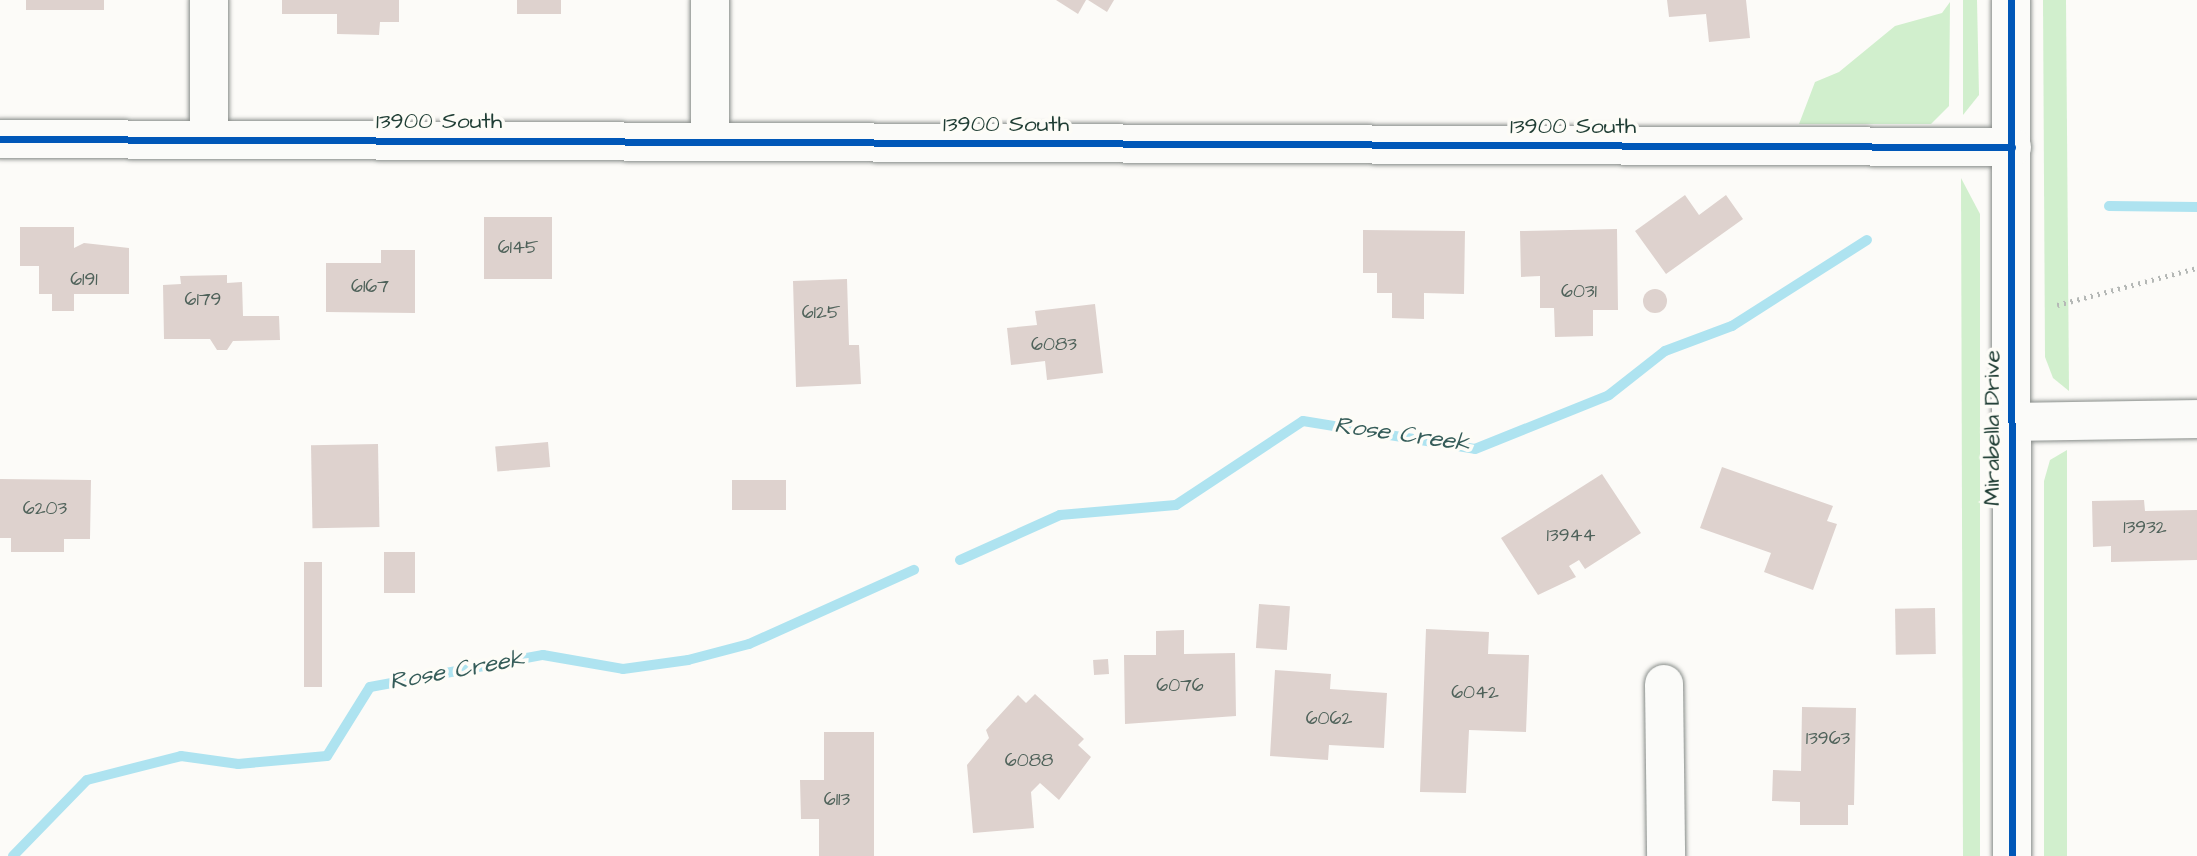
<!DOCTYPE html>
<html>
<head>
<meta charset="utf-8">
<style>
  body { margin:0 }
  #map { position:relative; width:2197px; height:856px; overflow:hidden; background:#fcfbf8; font-family:"Architects Daughter",sans-serif }
  div>[style] { position:absolute }
  .green>* { inset:0; background:#d1efcd }
  .stream>* { height:10px; margin:-5px; padding:0 5px; transform-origin:5px; border-radius:5px; background:#aee3f0 }
  .building>* { inset:0; background:#ded2ce; transform-origin:0 0 }
  .round { border-radius:50% }
  .path>* { height:4.5px; margin-top:-2.25px; transform-origin:0; background:repeating-linear-gradient(90deg,#b5b8b6 0 2px,transparent 0 7px) }
  .roads { filter:drop-shadow(0 0 2px #888d8a) drop-shadow(0 0 2px #888d8a) }
  .minor>* { height:38px; margin:-19px; padding:0 19px; transform-origin:19px; border-radius:19px; background:#fbfbf9 }
  .cycleway>* { height:7px; margin:-3.5px; padding:0 3.5px; transform-origin:3.5px; border-radius:3.5px; background:#0057b8 }
  span { translate:-50% -50%; white-space:nowrap; text-align:center; line-height:1.15; -webkit-text-stroke:7px #fdfcf7; paint-order:stroke }
  .number-label { font-size:19px; color:#4f625a }
  .number-label span { -webkit-text-stroke-width:0 }
  .street-label { font-size:23px; color:#1f3d34 }
  .water-label { font-size:24px; color:#355c59; font-style:italic }
</style>
</head>
<body>
<div id="map">
  <div class="green">
    <div style="clip-path:polygon(1963px 0,1977px 0,1979px 95px,1963px 115px)"></div>
    <div style="clip-path:polygon(2043px 0,2066px 0,2069px 391px,2053px 378px,2045px 357px)"></div>
    <div style="clip-path:polygon(1950px 2px,1949px 106px,1931px 124px,1799px 124px,1815px 82px,1839px 72px,1895px 26px,1942px 13px)"></div>
    <div style="clip-path:polygon(1961px 178px,1980px 214px,1980px 856px,1963px 856px)"></div>
    <div style="clip-path:polygon(2067px 450px,2067px 856px,2044px 856px,2044px 481px,2050px 460px)"></div>
  </div>
  <div class="stream">
    <div style="left:2109px;top:206px;width:88px;rotate:0.7deg"></div>
    <div style="left:960px;top:560px;width:110px;rotate:-24.2deg"></div>
    <div style="left:1060px;top:515px;width:116px;rotate:-4.9deg"></div>
    <div style="left:1176px;top:505px;width:152px;rotate:-33.5deg"></div>
    <div style="left:1303px;top:421px;width:174px;rotate:9.2deg"></div>
    <div style="left:1475px;top:449px;width:144px;rotate:-21.9deg"></div>
    <div style="left:1609px;top:395px;width:71px;rotate:-38.2deg"></div>
    <div style="left:1665px;top:351px;width:72px;rotate:-20.5deg"></div>
    <div style="left:1732px;top:326px;width:160px;rotate:-32.5deg"></div>
    <div style="left:13px;top:856px;width:106px;rotate:-45.8deg"></div>
    <div style="left:87px;top:780px;width:97px;rotate:-14.3deg"></div>
    <div style="left:181px;top:756px;width:58px;rotate:8deg"></div>
    <div style="left:238px;top:764px;width:89px;rotate:-5.1deg"></div>
    <div style="left:327px;top:756px;width:81px;rotate:-58.1deg"></div>
    <div style="left:370px;top:687px;width:176px;rotate:-10.5deg"></div>
    <div style="left:543px;top:655px;width:81px;rotate:9.9deg"></div>
    <div style="left:623px;top:669px;width:66px;rotate:-7.9deg"></div>
    <div style="left:688px;top:660px;width:63px;rotate:-14.7deg"></div>
    <div style="left:749px;top:644px;width:181px;rotate:-24.2deg"></div>
  </div>
  <div class="building">
    <div style="left:26px;top:0;width:78px;height:10px"></div>
    <div style="clip-path:polygon(282px 0,399px 0,399px 22px,380px 22px,379px 35px,337px 34px,337px 14px,282px 14px)"></div>
    <div style="left:517px;top:0;width:44px;height:14px"></div>
    <div style="clip-path:polygon(1056px 0,1086px 0,1078px 14px)"></div>
    <div style="clip-path:polygon(1088px 0,1114px 0,1107px 12px)"></div>
    <div style="clip-path:polygon(1667px 0,1746px 0,1750px 38px,1709px 42px,1706px 14px,1669px 17px)"></div>
    <div style="clip-path:polygon(1685px 195px,1699px 215px,1726px 195px,1743px 219px,1666px 274px,1635px 231px)"></div>
    <div style="left:552px;top:217px;width:62px;height:68px;rotate:90deg"></div>
    <div style="clip-path:polygon(20px 227px,74px 227px,74px 248px,84px 243px,129px 248px,129px 294px,74px 294px,74px 311px,52px 311px,52px 294px,39px 294px,39px 266px,20px 266px)"></div>
    <div style="clip-path:polygon(1617px 229px,1618px 310px,1593px 310px,1593px 336px,1555px 337px,1554px 308px,1540px 308px,1540px 276px,1521px 277px,1520px 231px)"></div>
    <div style="clip-path:polygon(1363px 230px,1465px 231px,1464px 294px,1424px 293px,1424px 319px,1392px 318px,1392px 293px,1377px 293px,1377px 273px,1363px 273px)"></div>
    <div style="clip-path:polygon(381px 250px,415px 250px,415px 313px,326px 312px,326px 263px,381px 263px)"></div>
    <div style="clip-path:polygon(227px 275px,227px 283px,242px 282px,243px 316px,279px 316px,280px 340px,233px 341px,227px 350px,217px 350px,210px 339px,164px 339px,163px 285px,181px 284px,180px 276px)"></div>
    <div style="clip-path:polygon(847px 279px,849px 345px,859px 345px,861px 384px,796px 387px,793px 281px)"></div>
    <div class="round" style="left:1643px;top:289px;width:24px;height:24px"></div>
    <div style="clip-path:polygon(1095px 304px,1103px 373px,1047px 380px,1045px 361px,1011px 365px,1007px 328px,1037px 325px,1035px 311px)"></div>
    <div style="left:548px;top:442px;width:25px;height:53px;rotate:85deg"></div>
    <div style="left:378px;top:444px;width:83px;height:67px;rotate:89deg"></div>
    <div style="clip-path:polygon(1722px 467px,1833px 506px,1827px 521px,1837px 524px,1813px 590px,1764px 572px,1771px 553px,1700px 528px)"></div>
    <div style="clip-path:polygon(1602px 474px,1641px 533px,1585px 569px,1579px 560px,1569px 566px,1576px 577px,1538px 595px,1501px 538px)"></div>
    <div style="clip-path:polygon(0 479px,91px 480px,90px 539px,64px 539px,64px 552px,11px 552px,11px 538px,0 538px)"></div>
    <div style="left:732px;top:480px;width:54px;height:30px"></div>
    <div style="clip-path:polygon(2144px 500px,2145px 511px,2197px 510px,2197px 560px,2111px 562px,2111px 546px,2093px 547px,2092px 501px)"></div>
    <div style="left:384px;top:552px;width:31px;height:41px"></div>
    <div style="left:304px;top:562px;width:18px;height:125px"></div>
    <div style="left:1259px;top:604px;width:31px;height:44px;rotate:4deg"></div>
    <div style="left:1935px;top:608px;width:46px;height:40px;rotate:89deg"></div>
    <div style="clip-path:polygon(1426px 629px,1489px 632px,1488px 654px,1529px 655px,1526px 732px,1469px 730px,1466px 793px,1420px 792px)"></div>
    <div style="clip-path:polygon(1184px 630px,1184px 654px,1235px 653px,1236px 716px,1125px 724px,1124px 655px,1156px 655px,1156px 631px)"></div>
    <div style="left:1108px;top:659px;width:15px;height:15px;rotate:86deg"></div>
    <div style="clip-path:polygon(1275px 670px,1331px 674px,1330px 689px,1387px 693px,1384px 748px,1329px 745px,1328px 760px,1270px 756px)"></div>
    <div style="clip-path:polygon(1035px 694px,1084px 739px,1078px 745px,1091px 757px,1059px 800px,1040px 783px,1031px 792px,1034px 828px,973px 833px,967px 765px,989px 738px,986px 730px,1018px 695px,1026px 703px)"></div>
    <div style="clip-path:polygon(1802px 707px,1856px 708px,1854px 805px,1848px 805px,1848px 825px,1800px 825px,1800px 802px,1772px 801px,1773px 770px,1801px 771px)"></div>
    <div style="clip-path:polygon(824px 732px,874px 732px,874px 856px,819px 856px,819px 819px,801px 819px,800px 780px,824px 780px)"></div>
  </div>
  <div class="path">
    <div style="left:2057px;top:305px;width:145px;rotate:-14.8deg"></div>
  </div>
  <div class="roads">
    <div class="minor">
      <div style="left:209px;top:0;width:140px;rotate:90deg"></div>
      <div style="left:710px;top:0;width:142px;rotate:90deg"></div>
      <div style="left:2011px;top:0;width:856px;rotate:89.93deg"></div>
      <div style="left:0;top:139px;width:2012px;rotate:0.23deg"></div>
      <div style="left:2012px;top:422px;width:185px;rotate:-0.9deg"></div>
      <div style="left:1664px;top:684px;width:172px;rotate:89.3deg"></div>
    </div>
  </div>
  <div class="cycleway">
    <div style="left:2011px;top:0;width:856px;rotate:89.93deg"></div>
    <div style="left:0;top:139px;width:2012px;rotate:0.23deg"></div>
  </div>
  <div class="number-label">
    <span style="left:518px;top:248px">6145</span>
    <span style="left:84px;top:280px">6191</span>
    <span style="left:370px;top:287px">6167</span>
    <span style="left:1579px;top:292px">6031</span>
    <span style="left:203px;top:300px">6179</span>
    <span style="left:821px;top:313px">6125</span>
    <span style="left:1054px;top:345px">6083</span>
    <span style="left:45px;top:509px">6203</span>
    <span style="left:2145px;top:528px">13932</span>
    <span style="left:1571px;top:536px">13944</span>
    <span style="left:1180px;top:686px">6076</span>
    <span style="left:1475px;top:693px">6042</span>
    <span style="left:1329px;top:719px">6062</span>
    <span style="left:1828px;top:739px">13963</span>
    <span style="left:1029px;top:761px">6088</span>
    <span style="left:837px;top:800px">6113</span>
  </div>
  <div class="street-label">
    <span style="left:439px;top:121px">13900 South</span>
    <span style="left:1006px;top:124px">13900 South</span>
    <span style="left:1573px;top:126px">13900 South</span>
    <span style="left:1992px;top:428px;rotate:-90deg">Mirabella Drive</span>
  </div>
  <div class="water-label">
    <span style="left:1402px;top:435px;rotate:8deg">Rose Creek</span>
    <span style="left:457px;top:671px;rotate:-10deg">Rose Creek</span>
  </div>
</div>
</body>
</html>
